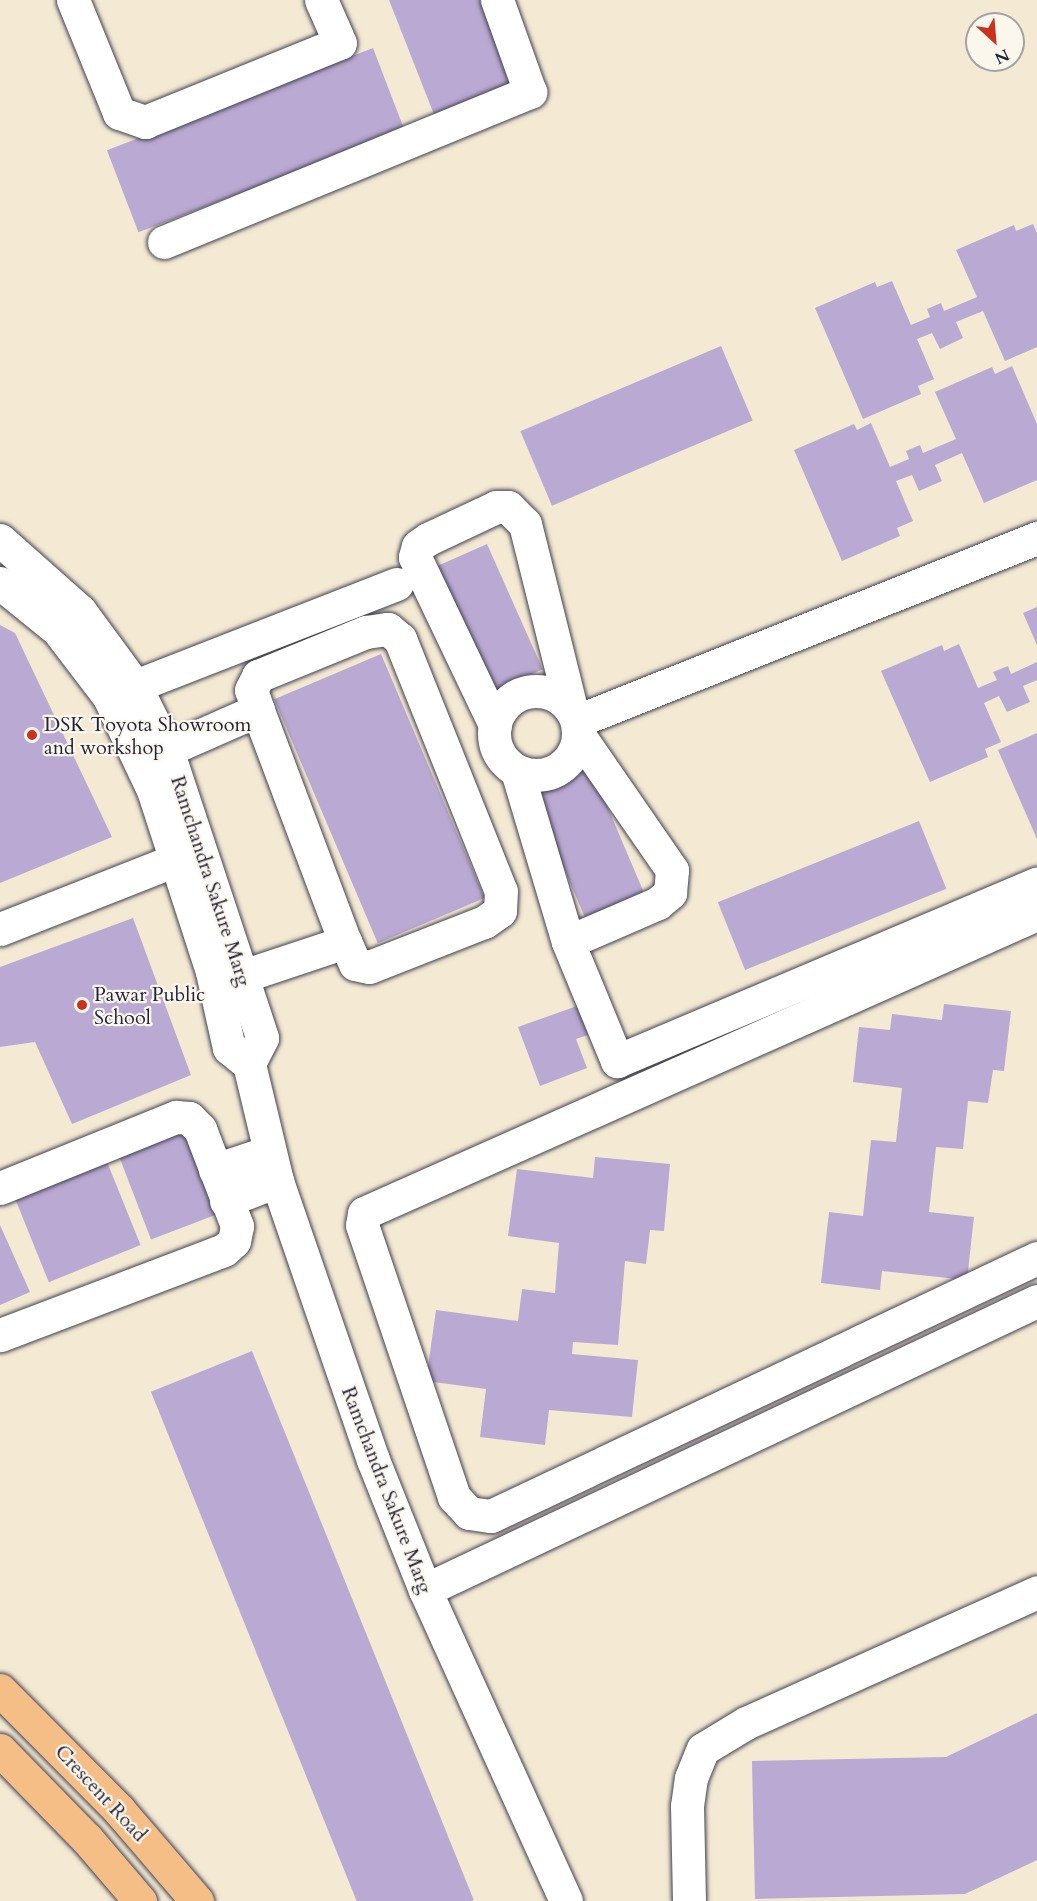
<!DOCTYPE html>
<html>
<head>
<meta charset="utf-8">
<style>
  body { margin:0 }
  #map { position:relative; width:1037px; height:1901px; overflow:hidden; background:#f4ead3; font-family:Cardo,serif }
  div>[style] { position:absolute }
  .building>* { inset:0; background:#baa9d2; transform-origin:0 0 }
  .roads { filter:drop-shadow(0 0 2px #424052) drop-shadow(0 0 2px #424052) }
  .minor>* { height:33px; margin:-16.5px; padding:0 16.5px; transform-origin:16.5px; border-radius:16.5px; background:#fff }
  .minor>.ring { margin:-16.5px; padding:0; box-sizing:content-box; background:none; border:33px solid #fff; border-radius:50% }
  .major>* { height:33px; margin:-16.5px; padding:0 16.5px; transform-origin:16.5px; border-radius:16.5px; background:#f6be87 }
  .dots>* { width:16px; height:16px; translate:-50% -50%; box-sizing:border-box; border:3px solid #fbf7ec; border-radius:50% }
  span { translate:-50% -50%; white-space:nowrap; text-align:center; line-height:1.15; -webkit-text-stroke:4.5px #fbf7ec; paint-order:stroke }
  .poi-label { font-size:20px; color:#22223b }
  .left { translate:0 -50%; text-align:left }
  .street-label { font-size:20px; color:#22223b }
  .north { position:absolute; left:965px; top:12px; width:60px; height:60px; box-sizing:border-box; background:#fbf7ec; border:2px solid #a4a2a5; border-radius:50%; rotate:154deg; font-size:16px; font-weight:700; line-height:24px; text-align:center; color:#22223b }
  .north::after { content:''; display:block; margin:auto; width:21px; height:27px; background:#c8321e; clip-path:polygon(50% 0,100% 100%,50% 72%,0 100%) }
</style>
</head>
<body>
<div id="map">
  <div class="building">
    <div style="clip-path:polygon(389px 0,483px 0,517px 85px,435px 117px)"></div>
    <div style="left:373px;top:48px;width:88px;height:285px;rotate:69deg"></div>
    <div style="clip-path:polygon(1033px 224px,1037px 233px,1037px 347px,1005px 361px,983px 311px,956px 322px,963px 338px,940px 349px,932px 333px,917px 339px,934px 379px,918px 386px,921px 394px,863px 419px,815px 308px,875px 282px,877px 287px,892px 281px,911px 325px,930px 317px,927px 309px,941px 303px,944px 311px,977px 297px,956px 250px,1014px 225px,1016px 231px)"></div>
    <div style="left:721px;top:346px;width:81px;height:218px;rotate:67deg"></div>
    <div style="clip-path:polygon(1012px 366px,1037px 424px,1037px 480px,984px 503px,962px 453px,935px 465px,942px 481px,919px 491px,912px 475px,896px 481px,913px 521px,897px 528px,900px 536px,842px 561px,794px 450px,854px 424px,857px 430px,871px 423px,890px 467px,909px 459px,906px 451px,920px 445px,923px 453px,956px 439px,935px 392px,992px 367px,995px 374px)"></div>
    <div style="left:487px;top:544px;width:137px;height:58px;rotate:66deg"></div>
    <div style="clip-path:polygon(1037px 607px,1037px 645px,1023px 613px)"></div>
    <div style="clip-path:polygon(0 625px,15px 633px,112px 837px,0 883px)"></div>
    <div style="clip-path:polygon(959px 644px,978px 688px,997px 680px,993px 672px,1008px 666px,1011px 674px,1037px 662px,1037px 680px,1023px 686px,1030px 702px,1007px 712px,999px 696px,984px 703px,1001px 742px,985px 749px,988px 757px,930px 782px,881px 671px,942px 645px,944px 651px)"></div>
    <div style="left:381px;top:654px;width:265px;height:116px;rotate:67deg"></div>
    <div style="clip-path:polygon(1037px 733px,1037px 839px,998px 750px)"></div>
    <div style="left:591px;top:768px;width:141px;height:64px;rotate:67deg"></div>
    <div style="left:919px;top:821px;width:73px;height:217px;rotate:68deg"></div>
    <div style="clip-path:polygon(133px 918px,191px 1075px,72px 1124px,35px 1042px,0 1047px,0 967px)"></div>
    <div style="clip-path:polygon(944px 1004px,1011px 1011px,1004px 1071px,993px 1070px,988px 1103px,968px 1101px,963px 1149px,936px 1147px,929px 1212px,974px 1217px,967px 1280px,882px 1271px,880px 1290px,821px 1283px,829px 1212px,863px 1216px,871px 1140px,896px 1142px,902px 1088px,853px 1082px,859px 1027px,890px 1030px,892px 1014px,942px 1020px)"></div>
    <div style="clip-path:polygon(577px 1006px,588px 1035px,576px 1039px,587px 1068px,540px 1086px,518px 1027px)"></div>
    <div style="left:187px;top:1124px;width:95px;height:75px;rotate:69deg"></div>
    <div style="left:105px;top:1157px;width:95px;height:99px;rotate:68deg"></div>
    <div style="clip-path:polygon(595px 1157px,670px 1164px,664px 1231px,650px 1230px,646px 1264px,625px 1261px,618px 1345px,573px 1342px,572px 1354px,638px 1360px,632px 1417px,549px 1410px,545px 1445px,480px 1437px,486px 1389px,426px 1381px,436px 1310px,518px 1321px,522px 1289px,555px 1293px,559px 1243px,508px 1236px,517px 1169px,593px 1178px)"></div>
    <div style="clip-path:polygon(0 1225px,30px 1292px,0 1305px)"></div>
    <div style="left:252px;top:1351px;width:592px;height:109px;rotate:68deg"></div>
    <div style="clip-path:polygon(1037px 1713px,1037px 1860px,965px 1894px,755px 1899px,752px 1761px,946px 1757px)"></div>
  </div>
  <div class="roads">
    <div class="minor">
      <div style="left:73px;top:0;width:122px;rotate:67.8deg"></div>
      <div style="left:119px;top:113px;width:28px;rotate:19deg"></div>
      <div style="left:145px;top:122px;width:210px;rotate:-22.1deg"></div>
      <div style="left:340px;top:43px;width:47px;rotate:-113.8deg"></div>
      <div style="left:164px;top:242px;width:396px;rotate:-22.3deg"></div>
      <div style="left:530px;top:92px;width:98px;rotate:-109.7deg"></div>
      <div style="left:0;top:540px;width:107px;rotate:41.6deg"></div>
      <div style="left:80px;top:611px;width:93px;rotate:53.7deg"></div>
      <div style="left:135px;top:686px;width:72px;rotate:63.4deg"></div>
      <div style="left:167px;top:750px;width:303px;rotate:71.7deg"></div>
      <div style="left:262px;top:1038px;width:29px;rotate:117deg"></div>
      <div style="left:249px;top:1064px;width:120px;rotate:76.5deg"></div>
      <div style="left:277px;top:1181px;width:295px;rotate:71deg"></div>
      <div style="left:373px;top:1460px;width:140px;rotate:68.2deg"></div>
      <div style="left:425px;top:1590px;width:341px;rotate:65.6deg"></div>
      <div style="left:0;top:583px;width:75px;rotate:39deg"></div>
      <div style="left:58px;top:630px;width:84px;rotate:52.7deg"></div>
      <div style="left:109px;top:697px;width:103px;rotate:64.7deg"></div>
      <div style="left:153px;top:790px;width:191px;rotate:72deg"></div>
      <div style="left:212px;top:972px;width:78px;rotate:77.4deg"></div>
      <div style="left:229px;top:1048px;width:26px;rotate:39deg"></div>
      <div style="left:135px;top:686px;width:281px;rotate:-21.3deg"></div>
      <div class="ring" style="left:494px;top:691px;width:51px;height:51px"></div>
      <div style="left:577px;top:721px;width:495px;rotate:-21.7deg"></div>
      <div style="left:495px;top:725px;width:186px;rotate:-115.5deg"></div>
      <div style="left:415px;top:557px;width:11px;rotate:-75deg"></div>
      <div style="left:418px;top:546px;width:12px;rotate:-35deg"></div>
      <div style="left:428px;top:539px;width:75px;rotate:-25.2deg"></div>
      <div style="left:496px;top:507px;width:12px"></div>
      <div style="left:508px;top:507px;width:24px;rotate:45deg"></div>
      <div style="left:525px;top:524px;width:191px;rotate:76deg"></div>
      <div style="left:140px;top:762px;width:129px;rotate:-23.8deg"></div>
      <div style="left:258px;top:710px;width:21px;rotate:-109deg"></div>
      <div style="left:251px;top:690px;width:16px;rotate:-63deg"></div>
      <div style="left:258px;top:676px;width:117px;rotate:-22.2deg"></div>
      <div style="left:366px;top:632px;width:22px;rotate:-8deg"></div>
      <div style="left:388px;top:629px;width:16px;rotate:40deg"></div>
      <div style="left:400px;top:639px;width:271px;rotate:68.2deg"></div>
      <div style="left:501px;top:891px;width:20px;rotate:93deg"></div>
      <div style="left:500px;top:911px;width:19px;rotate:145deg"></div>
      <div style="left:484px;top:922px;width:123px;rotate:158.6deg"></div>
      <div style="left:369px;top:967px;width:14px;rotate:-168deg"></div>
      <div style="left:355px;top:964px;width:24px;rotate:-114deg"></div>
      <div style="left:517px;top:771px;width:178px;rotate:73.4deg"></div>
      <div style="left:568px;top:942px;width:98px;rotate:-23.4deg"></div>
      <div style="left:658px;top:903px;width:16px;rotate:-40deg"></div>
      <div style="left:670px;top:893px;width:23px;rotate:-85deg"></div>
      <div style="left:672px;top:870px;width:164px;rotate:-124.6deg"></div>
      <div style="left:1037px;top:914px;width:736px;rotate:156.05deg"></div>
      <div style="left:364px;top:1213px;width:12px;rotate:99deg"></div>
      <div style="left:362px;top:1225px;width:287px;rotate:71.3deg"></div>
      <div style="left:454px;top:1497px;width:22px;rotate:47deg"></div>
      <div style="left:469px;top:1513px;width:22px;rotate:8deg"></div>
      <div style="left:491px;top:1516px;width:604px;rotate:-25.29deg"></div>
      <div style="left:0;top:929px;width:188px;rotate:-21.5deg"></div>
      <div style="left:568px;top:942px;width:129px;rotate:67.6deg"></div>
      <div style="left:617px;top:1061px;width:456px;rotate:-22.9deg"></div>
      <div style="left:243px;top:976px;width:108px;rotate:-18.4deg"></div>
      <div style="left:345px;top:942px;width:248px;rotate:-110.6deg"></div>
      <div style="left:215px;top:1170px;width:57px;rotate:-18.4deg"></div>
      <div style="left:0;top:1188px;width:190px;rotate:-22deg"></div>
      <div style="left:176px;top:1117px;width:13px;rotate:4deg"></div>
      <div style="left:189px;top:1118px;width:16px;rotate:45deg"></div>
      <div style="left:200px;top:1129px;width:104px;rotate:69.1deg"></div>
      <div style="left:237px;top:1226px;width:15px;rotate:101deg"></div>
      <div style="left:234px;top:1241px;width:13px;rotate:138deg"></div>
      <div style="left:224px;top:1250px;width:240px;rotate:159.2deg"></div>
      <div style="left:226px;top:1201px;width:55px;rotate:-21.4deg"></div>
      <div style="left:425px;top:1590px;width:677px;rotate:-25.28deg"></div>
      <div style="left:689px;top:1901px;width:95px;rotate:-91.2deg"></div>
      <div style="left:687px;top:1806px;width:28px;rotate:-82deg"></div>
      <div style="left:691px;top:1778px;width:31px;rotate:-68deg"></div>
      <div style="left:703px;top:1749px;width:50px;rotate:-31.2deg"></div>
      <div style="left:746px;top:1723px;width:319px;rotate:-24.2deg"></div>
    </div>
    <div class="major">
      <div style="left:0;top:1690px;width:169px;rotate:45.2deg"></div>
      <div style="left:119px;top:1810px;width:120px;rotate:49.4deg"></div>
      <div style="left:0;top:1750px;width:124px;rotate:45.7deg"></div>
      <div style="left:87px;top:1839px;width:82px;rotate:49.5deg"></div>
    </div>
  </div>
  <div class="dots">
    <div style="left:32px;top:735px;background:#c8321e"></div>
    <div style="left:82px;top:1005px;background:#c8321e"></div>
  </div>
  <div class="poi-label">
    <span class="left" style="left:44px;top:736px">DSK Toyota Showroom<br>and workshop</span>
    <span class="left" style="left:94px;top:1006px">Pawar Public<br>School</span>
  </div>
  <div class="street-label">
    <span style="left:211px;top:881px;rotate:72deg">Ramchandra Sakure Marg</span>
    <span style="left:387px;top:1490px;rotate:69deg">Ramchandra Sakure Marg</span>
    <span style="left:101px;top:1793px;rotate:47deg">Crescent Road</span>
  </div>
  <div class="north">N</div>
</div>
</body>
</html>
